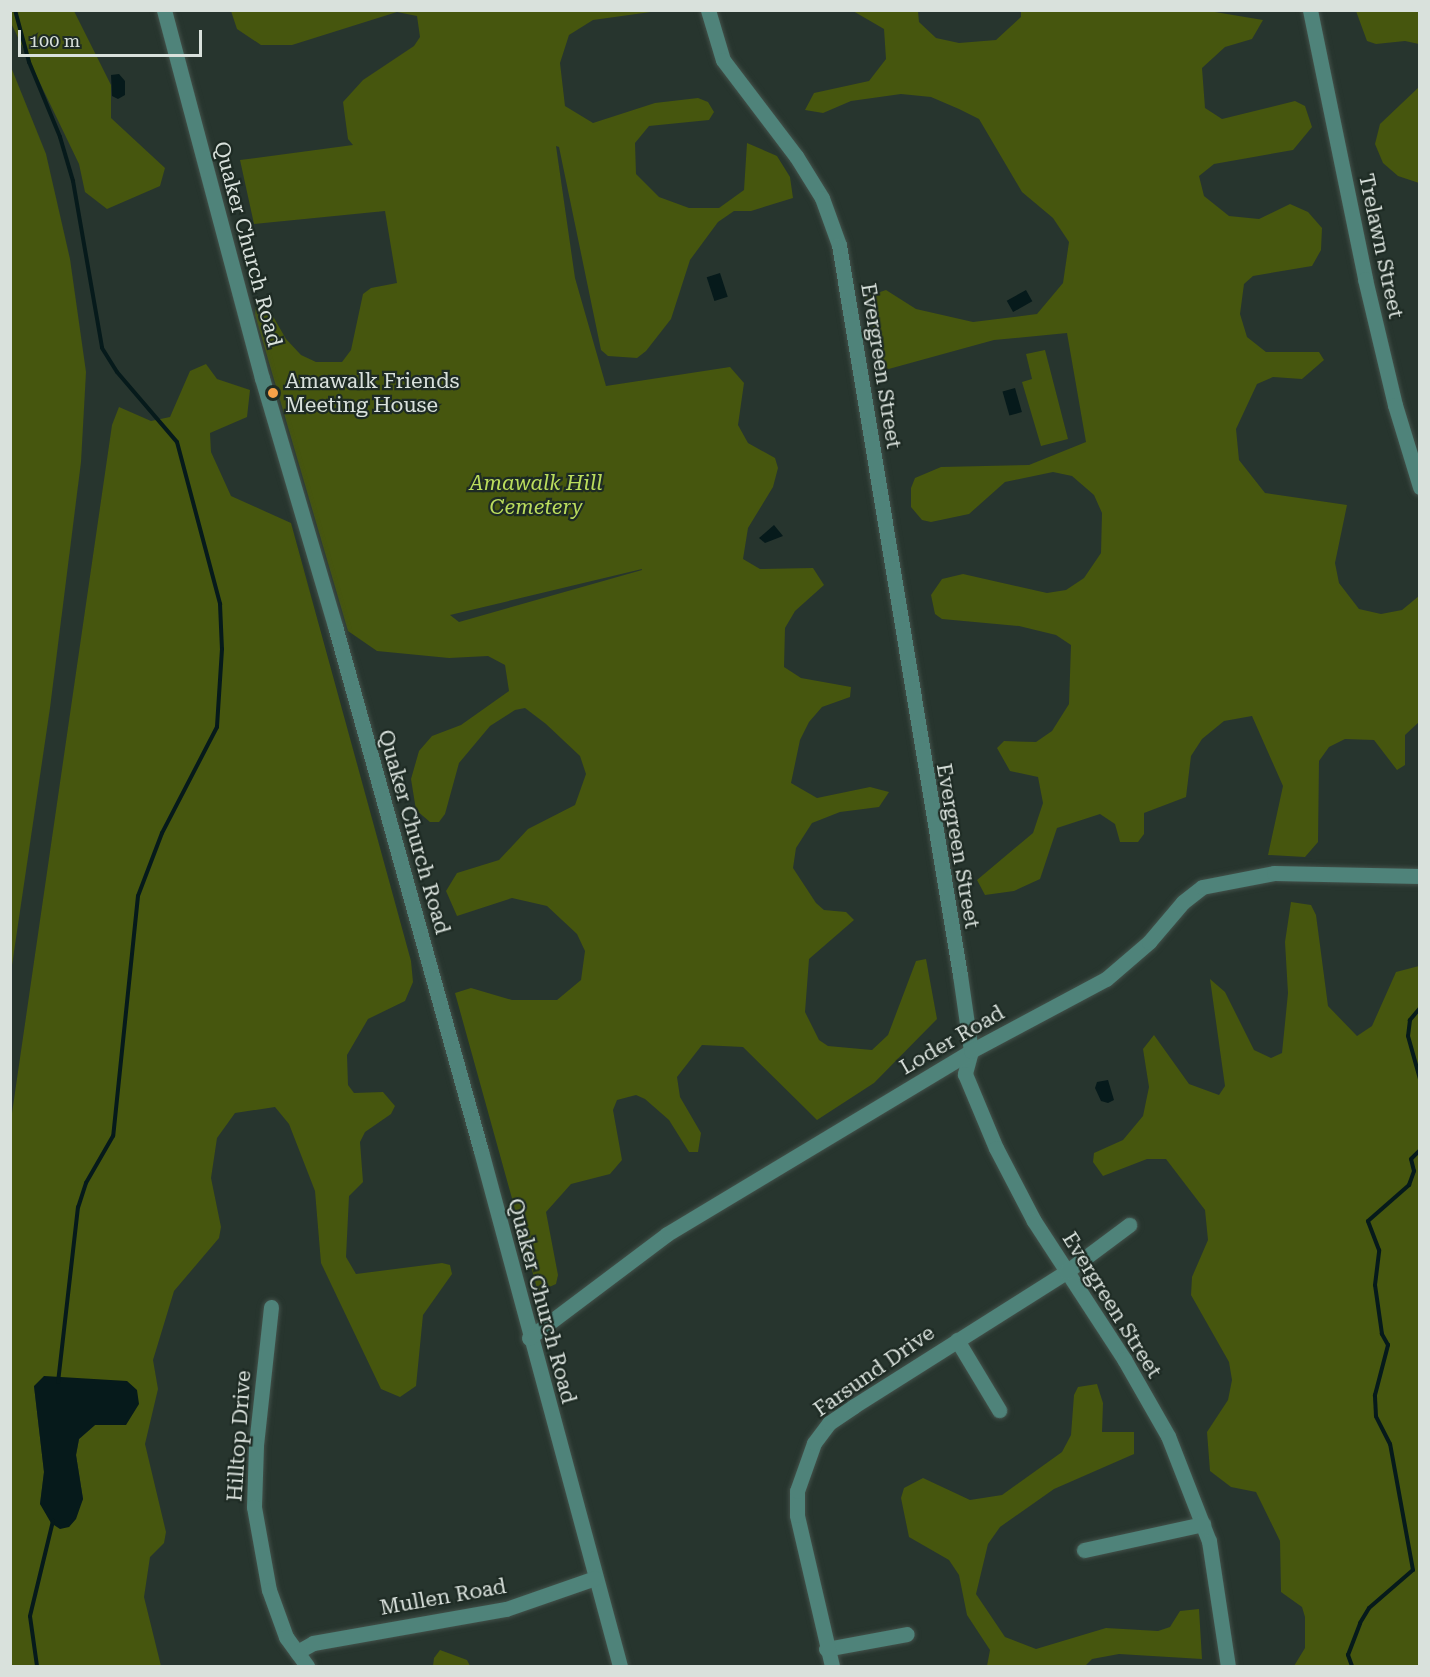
<!DOCTYPE html>
<html>
<head>
<meta charset="utf-8">
<style>
  body { margin:0 }
  #map { position:relative; width:1430px; height:1677px; overflow:hidden; background:#27352e; font-family:"Roboto Serif",serif }
  div>[style] { position:absolute }
  .green>* { inset:0; background:#46560e }
  .water>* { inset:0; background:#061a1b; transform-origin:0 0 }
  .stream>* { height:4px; margin:-2px; padding:0 2px; transform-origin:2px; border-radius:2px; background:#061a1b }
  .roads { filter:drop-shadow(0 0 2px #43514a) drop-shadow(0 0 2px #43514a) }
  .minor>* { height:15px; margin:-7.5px; padding:0 7.5px; transform-origin:7.5px; border-radius:7.5px; background:#4f837a }
  .dots>* { width:16px; height:16px; translate:-50% -50%; box-sizing:border-box; border:3px solid #1e2b24; border-radius:50% }
  span { translate:-50% -50%; white-space:nowrap; text-align:center; line-height:1.15; -webkit-text-stroke:4.5px #1e2b24; paint-order:stroke }
  .street-label { font-size:21px; color:#d9e1dc }
  .poi-label { font-size:21px; color:#d9e1dc }
  .left { translate:0 -50%; text-align:left }
  .park-label { font-size:21px; color:#bbdd5d; font-style:italic }
  .frame { position:absolute; inset:0; border:12px solid #d9e1dc; pointer-events:none }
  .scale { position:absolute; left:18px; top:30px; width:184px; height:27px; box-sizing:border-box; border:3px solid #d9e1dc; border-top:0; padding-left:8px; font-size:18px; line-height:21px; white-space:nowrap; color:#d9e1dc; -webkit-text-stroke:4px #1e2b24; paint-order:stroke }
</style>
</head>
<body>
<div id="map">
  <div class="green">
    <div style="clip-path:polygon(11px 11px,74px 11px,111px 85px,111px 118px,165px 168px,160px 186px,107px 209px,85px 192px,79px 164px,11px 23px)"></div>
    <div style="clip-path:polygon(evenodd,231px 11px,658px 11px,593px 20px,569px 35px,560px 63px,565px 106px,593px 123px,655px 103px,698px 98px,708px 102px,714px 112px,709px 120px,649px 126px,635px 143px,636px 174px,659px 197px,689px 208px,719px 208px,744px 190px,747px 143px,777px 156px,790px 177px,793px 198px,751px 211px,734px 211px,718px 222px,690px 260px,671px 319px,646px 351px,637px 358px,608px 356px,601px 350px,559px 147px,556px 146px,575px 278px,606px 386px,730px 367px,744px 383px,738px 425px,748px 443px,775px 458px,778px 468px,773px 487px,748px 528px,743px 559px,760px 569px,813px 568px,824px 585px,795px 611px,785px 628px,784px 667px,801px 678px,851px 687px,850px 697px,822px 707px,809px 722px,800px 740px,791px 783px,817px 798px,870px 787px,889px 792px,879px 807px,840px 812px,812px 823px,796px 848px,793px 868px,816px 903px,824px 910px,846px 912px,854px 920px,809px 959px,805px 1012px,819px 1040px,828px 1046px,872px 1050px,888px 1035px,916px 961px,926px 959px,937px 1019px,874px 1083px,817px 1120px,743px 1047px,702px 1045px,677px 1077px,680px 1097px,701px 1133px,698px 1152px,689px 1152px,669px 1120px,645px 1099px,636px 1095px,617px 1100px,613px 1110px,622px 1160px,610px 1174px,571px 1184px,546px 1212px,558px 1275px,556px 1284px,538px 1292px,455px 993px,471px 988px,512px 1000px,557px 1000px,581px 980px,585px 951px,577px 934px,547px 906px,512px 898px,457px 916px,446px 891px,457px 873px,499px 860px,528px 829px,575px 805px,586px 774px,580px 756px,546px 724px,525px 708px,515px 710px,490px 726px,459px 763px,445px 814px,439px 822px,430px 822px,416px 810px,411px 779px,419px 751px,432px 736px,461px 725px,509px 691px,505px 665px,488px 656px,449px 658px,377px 651px,348px 631px,255px 315px,256px 305px,270px 311px,286px 339px,301px 355px,316px 362px,342px 362px,351px 350px,363px 294px,371px 288px,397px 283px,385px 211px,254px 224px,240px 160px,353px 145px,348px 139px,343px 102px,363px 80px,414px 46px,420px 37px,417px 16px,397px 12px,292px 45px,261px 45px,237px 29px,231px 11px,642px 570px,459px 622px,450px 615px,642px 569px,642px 570px)"></div>
    <div style="clip-path:polygon(1209px 11px,1263px 20px,1252px 39px,1225px 47px,1202px 68px,1205px 108px,1222px 119px,1295px 101px,1305px 106px,1312px 127px,1293px 150px,1214px 164px,1199px 176px,1204px 196px,1229px 216px,1259px 219px,1290px 204px,1308px 212px,1322px 228px,1321px 250px,1312px 266px,1253px 276px,1244px 284px,1240px 314px,1247px 337px,1266px 352px,1319px 352px,1324px 360px,1302px 379px,1273px 377px,1257px 384px,1236px 429px,1239px 460px,1265px 493px,1347px 505px,1335px 563px,1339px 583px,1359px 609px,1381px 614px,1402px 610px,1419px 596px,1419px 722px,1405px 735px,1405px 765px,1397px 770px,1374px 740px,1345px 739px,1329px 747px,1319px 761px,1318px 842px,1305px 857px,1268px 855px,1283px 786px,1252px 716px,1224px 721px,1202px 739px,1191px 756px,1186px 797px,1144px 813px,1144px 834px,1138px 842px,1120px 842px,1115px 824px,1100px 814px,1057px 828px,1040px 879px,1014px 891px,985px 895px,977px 880px,1033px 833px,1043px 803px,1038px 777px,1010px 771px,997px 748px,1004px 741px,1036px 742px,1052px 731px,1069px 704px,1071px 645px,1056px 635px,1019px 626px,942px 619px,935px 614px,931px 595px,942px 579px,963px 574px,1047px 593px,1066px 590px,1084px 578px,1101px 553px,1102px 513px,1094px 495px,1072px 476px,1053px 472px,1005px 482px,969px 514px,931px 522px,922px 520px,911px 507px,911px 488px,915px 478px,941px 467px,1029px 465px,1086px 442px,1067px 333px,994px 340px,885px 370px,865px 297px,886px 290px,916px 309px,973px 322px,1037px 314px,1063px 283px,1069px 242px,1053px 218px,1022px 192px,979px 119px,959px 109px,931px 97px,901px 94px,851px 101px,823px 113px,805px 110px,814px 93px,869px 81px,886px 59px,884px 29px,853px 11px,918px 11px,919px 22px,936px 38px,959px 43px,996px 40px,1021px 17px,1021px 11px)"></div>
    <div style="clip-path:polygon(1356px 11px,1419px 11px,1419px 44px,1405px 41px,1376px 44px,1367px 41px)"></div>
    <div style="clip-path:polygon(11px 67px,46px 154px,70px 259px,86px 372px,81px 462px,50px 708px,11px 972px)"></div>
    <div style="clip-path:polygon(1419px 87px,1419px 183px,1398px 176px,1383px 163px,1375px 144px,1380px 124px)"></div>
    <div style="clip-path:polygon(1045px 350px,1068px 439px,1041px 446px,1022px 382px,1032px 379px,1026px 354px)"></div>
    <div style="clip-path:polygon(evenodd,206px 364px,217px 379px,250px 390px,247px 417px,210px 433px,211px 452px,231px 496px,291px 523px,411px 961px,413px 982px,405px 1001px,368px 1019px,347px 1055px,348px 1085px,354px 1093px,383px 1092px,395px 1106px,391px 1114px,365px 1132px,360px 1142px,363px 1182px,349px 1196px,346px 1257px,356px 1274px,442px 1263px,450px 1265px,452px 1274px,423px 1315px,416px 1386px,400px 1397px,381px 1389px,321px 1263px,315px 1191px,289px 1124px,275px 1107px,235px 1113px,217px 1138px,211px 1178px,221px 1227px,219px 1238px,174px 1291px,153px 1360px,158px 1389px,145px 1444px,166px 1532px,164px 1543px,150px 1557px,144px 1597px,161px 1666px,11px 1666px,11px 1120px,112px 425px,119px 407px,151px 421px,170px 417px,190px 371px,206px 364px,34px 1386px,126px 1425px,95px 1425px,79px 1439px,76px 1455px,83px 1499px,69px 1527px,40px 1504px,44px 1472px,34px 1386px)"></div>
    <div style="clip-path:polygon(1291px 902px,1311px 905px,1316px 915px,1328px 1006px,1357px 1036px,1372px 1026px,1396px 972px,1419px 966px,1419px 1666px,1294px 1666px,1305px 1648px,1305px 1617px,1302px 1607px,1281px 1592px,1280px 1541px,1256px 1492px,1231px 1487px,1210px 1471px,1207px 1432px,1228px 1400px,1232px 1380px,1229px 1362px,1191px 1295px,1192px 1277px,1208px 1240px,1205px 1210px,1166px 1159px,1147px 1159px,1103px 1176px,1093px 1162px,1094px 1153px,1123px 1140px,1143px 1116px,1149px 1087px,1143px 1049px,1154px 1035px,1189px 1084px,1219px 1095px,1225px 1086px,1210px 979px,1225px 992px,1254px 1050px,1271px 1058px,1282px 1053px,1288px 993px,1285px 942px)"></div>
    <div style="clip-path:polygon(1097px 1384px,1103px 1403px,1102px 1432px,1134px 1432px,1134px 1454px,1054px 1489px,1000px 1527px,988px 1544px,976px 1594px,1005px 1637px,1036px 1649px,1106px 1628px,1158px 1631px,1170px 1627px,1180px 1611px,1199px 1609px,1202px 1659px,1119px 1654px,1092px 1659px,1085px 1666px,987px 1666px,990px 1650px,967px 1615px,959px 1575px,949px 1560px,909px 1537px,901px 1498px,904px 1488px,923px 1478px,970px 1500px,1002px 1495px,1062px 1452px,1071px 1435px,1074px 1395px,1078px 1387px)"></div>
    <div style="clip-path:polygon(440px 1650px,467px 1660px,470px 1666px,433px 1666px,434px 1658px)"></div>
  </div>
  <div class="water">
    <div style="clip-path:polygon(119px 74px,125px 81px,125px 95px,118px 99px,112px 96px,111px 75px)"></div>
    <div style="left:720px;top:273px;width:25px;height:14px;rotate:72deg"></div>
    <div style="left:1026px;top:290px;width:13px;height:22px;rotate:61deg"></div>
    <div style="left:1015px;top:388px;width:25px;height:13px;rotate:74deg"></div>
    <div style="clip-path:polygon(774px 525px,783px 536px,765px 543px,759px 538px)"></div>
    <div style="clip-path:polygon(1108px 1080px,1114px 1100px,1108px 1103px,1101px 1101px,1095px 1088px,1097px 1082px)"></div>
    <div style="clip-path:polygon(44px 1376px,127px 1381px,137px 1390px,139px 1404px,126px 1425px,95px 1425px,79px 1439px,76px 1455px,83px 1499px,76px 1519px,69px 1527px,60px 1529px,51px 1523px,40px 1504px,44px 1472px,34px 1386px)"></div>
  </div>
  <div class="stream">
    <div style="left:15px;top:10px;width:54px;rotate:74.9deg"></div>
    <div style="left:29px;top:62px;width:81px;rotate:67.5deg"></div>
    <div style="left:60px;top:137px;width:46px;rotate:73.5deg"></div>
    <div style="left:73px;top:181px;width:169px;rotate:80.1deg"></div>
    <div style="left:102px;top:348px;width:28px;rotate:58deg"></div>
    <div style="left:117px;top:372px;width:92px;rotate:49.4deg"></div>
    <div style="left:177px;top:442px;width:168px;rotate:75.1deg"></div>
    <div style="left:220px;top:604px;width:45px;rotate:87.5deg"></div>
    <div style="left:222px;top:649px;width:78px;rotate:93.7deg"></div>
    <div style="left:217px;top:727px;width:119px;rotate:117.4deg"></div>
    <div style="left:162px;top:833px;width:67px;rotate:110.9deg"></div>
    <div style="left:138px;top:896px;width:241px;rotate:95.9deg"></div>
    <div style="left:113px;top:1136px;width:54px;rotate:119.9deg"></div>
    <div style="left:86px;top:1183px;width:25px;rotate:108deg"></div>
    <div style="left:78px;top:1207px;width:176px;rotate:96.5deg"></div>
    <div style="left:1420px;top:1008px;width:16px;rotate:130deg"></div>
    <div style="left:1410px;top:1020px;width:16px;rotate:97deg"></div>
    <div style="left:1408px;top:1036px;width:45px;rotate:74.4deg"></div>
    <div style="left:37px;top:1666px;width:50px;rotate:-98deg"></div>
    <div style="left:30px;top:1616px;width:98px;rotate:-76.4deg"></div>
    <div style="left:1352px;top:1666px;width:12px;rotate:-110deg"></div>
    <div style="left:1348px;top:1655px;width:34px;rotate:-69deg"></div>
    <div style="left:1360px;top:1623px;width:17px;rotate:-59deg"></div>
    <div style="left:1369px;top:1608px;width:58px;rotate:-40.8deg"></div>
    <div style="left:1413px;top:1570px;width:128px;rotate:-100.3deg"></div>
    <div style="left:1390px;top:1444px;width:31px;rotate:-117deg"></div>
    <div style="left:1376px;top:1416px;width:21px;rotate:-93deg"></div>
    <div style="left:1375px;top:1395px;width:52px;rotate:-75.4deg"></div>
    <div style="left:1388px;top:1345px;width:13px;rotate:-119deg"></div>
    <div style="left:1382px;top:1334px;width:49px;rotate:-98.1deg"></div>
    <div style="left:1375px;top:1285px;width:35px;rotate:-83deg"></div>
    <div style="left:1379px;top:1250px;width:31px;rotate:-111deg"></div>
    <div style="left:1368px;top:1221px;width:55px;rotate:-41.3deg"></div>
    <div style="left:1409px;top:1185px;width:15px;rotate:-70deg"></div>
    <div style="left:1414px;top:1171px;width:12px;rotate:-104deg"></div>
    <div style="left:1411px;top:1159px;width:13px;rotate:-45deg"></div>
  </div>
  <div class="roads">
    <div class="minor">
      <div style="left:164px;top:10px;width:381px;rotate:75.1deg"></div>
      <div style="left:262px;top:378px;width:259px;rotate:73.6deg"></div>
      <div style="left:335px;top:626px;width:545px;rotate:74.46deg"></div>
      <div style="left:481px;top:1151px;width:533px;rotate:74.9deg"></div>
      <div style="left:708px;top:10px;width:52px;rotate:73.3deg"></div>
      <div style="left:723px;top:60px;width:121px;rotate:52.8deg"></div>
      <div style="left:796px;top:156px;width:49px;rotate:58.2deg"></div>
      <div style="left:822px;top:198px;width:50px;rotate:70.1deg"></div>
      <div style="left:839px;top:245px;width:740px;rotate:80.59deg"></div>
      <div style="left:960px;top:975px;width:77px;rotate:81.8deg"></div>
      <div style="left:971px;top:1051px;width:24px;rotate:105deg"></div>
      <div style="left:965px;top:1074px;width:80px;rotate:67.3deg"></div>
      <div style="left:996px;top:1148px;width:82px;rotate:62.5deg"></div>
      <div style="left:1034px;top:1221px;width:165px;rotate:56.9deg"></div>
      <div style="left:1124px;top:1359px;width:89px;rotate:60.3deg"></div>
      <div style="left:1168px;top:1436px;width:113px;rotate:68.7deg"></div>
      <div style="left:1209px;top:1541px;width:126px;rotate:81.4deg"></div>
      <div style="left:1310px;top:10px;width:275px;rotate:78.4deg"></div>
      <div style="left:1365px;top:279px;width:130px;rotate:76.6deg"></div>
      <div style="left:1395px;top:405px;width:86px;rotate:73deg"></div>
      <div style="left:271px;top:1307px;width:140px;rotate:96.2deg"></div>
      <div style="left:256px;top:1446px;width:61px;rotate:91.9deg"></div>
      <div style="left:254px;top:1507px;width:84px;rotate:79.8deg"></div>
      <div style="left:269px;top:1590px;width:50px;rotate:70.1deg"></div>
      <div style="left:286px;top:1637px;width:36px;rotate:54deg"></div>
      <div style="left:529px;top:1338px;width:173px;rotate:-37deg"></div>
      <div style="left:667px;top:1234px;width:355px;rotate:-31deg"></div>
      <div style="left:971px;top:1051px;width:153px;rotate:-28.1deg"></div>
      <div style="left:1106px;top:979px;width:57px;rotate:-40.7deg"></div>
      <div style="left:1149px;top:942px;width:52px;rotate:-49.6deg"></div>
      <div style="left:1183px;top:902px;width:24px;rotate:-38deg"></div>
      <div style="left:1202px;top:887px;width:73px;rotate:-11deg"></div>
      <div style="left:1274px;top:873px;width:146px;rotate:1.2deg"></div>
      <div style="left:957px;top:1340px;width:82px;rotate:59deg"></div>
      <div style="left:1084px;top:1550px;width:122px;rotate:-12.3deg"></div>
      <div style="left:826px;top:1649px;width:82px;rotate:-10.5deg"></div>
      <div style="left:297px;top:1652px;width:18px;rotate:-29deg"></div>
      <div style="left:313px;top:1643px;width:196px;rotate:-10deg"></div>
      <div style="left:506px;top:1609px;width:94px;rotate:-19.2deg"></div>
      <div style="left:832px;top:1666px;width:155px;rotate:-103.1deg"></div>
      <div style="left:797px;top:1515px;width:24px;rotate:-90deg"></div>
      <div style="left:797px;top:1491px;width:51px;rotate:-70.5deg"></div>
      <div style="left:814px;top:1443px;width:25px;rotate:-53deg"></div>
      <div style="left:829px;top:1423px;width:30px;rotate:-34deg"></div>
      <div style="left:854px;top:1406px;width:251px;rotate:-32.3deg"></div>
      <div style="left:1066px;top:1272px;width:79px;rotate:-36.7deg"></div>
    </div>
  </div>
  <div class="dots">
    <div style="left:273px;top:393px;background:#f7a149"></div>
  </div>
  <div class="street-label">
    <span style="left:248px;top:244px;rotate:75deg">Quaker Church Road</span>
    <span style="left:1381px;top:246px;rotate:78deg">Trelawn Street</span>
    <span style="left:881px;top:366px;rotate:81deg">Evergreen Street</span>
    <span style="left:414px;top:832px;rotate:74deg">Quaker Church Road</span>
    <span style="left:958px;top:846px;rotate:80deg">Evergreen Street</span>
    <span style="left:952px;top:1040px;rotate:-30deg">Loder Road</span>
    <span style="left:542px;top:1301px;rotate:75deg">Quaker Church Road</span>
    <span style="left:1112px;top:1305px;rotate:58deg">Evergreen Street</span>
    <span style="left:874px;top:1371px;rotate:-35deg">Farsund Drive</span>
    <span style="left:239px;top:1436px;rotate:-86deg">Hilltop Drive</span>
    <span style="left:443px;top:1597px;rotate:-10deg">Mullen Road</span>
  </div>
  <div class="poi-label">
    <span class="left" style="left:285px;top:393px">Amawalk Friends<br>Meeting House</span>
  </div>
  <div class="park-label">
    <span style="left:536px;top:495px">Amawalk Hill<br>Cemetery</span>
  </div>
  <div class="frame"></div>
  <div class="scale">100 m</div>
</div>
</body>
</html>
